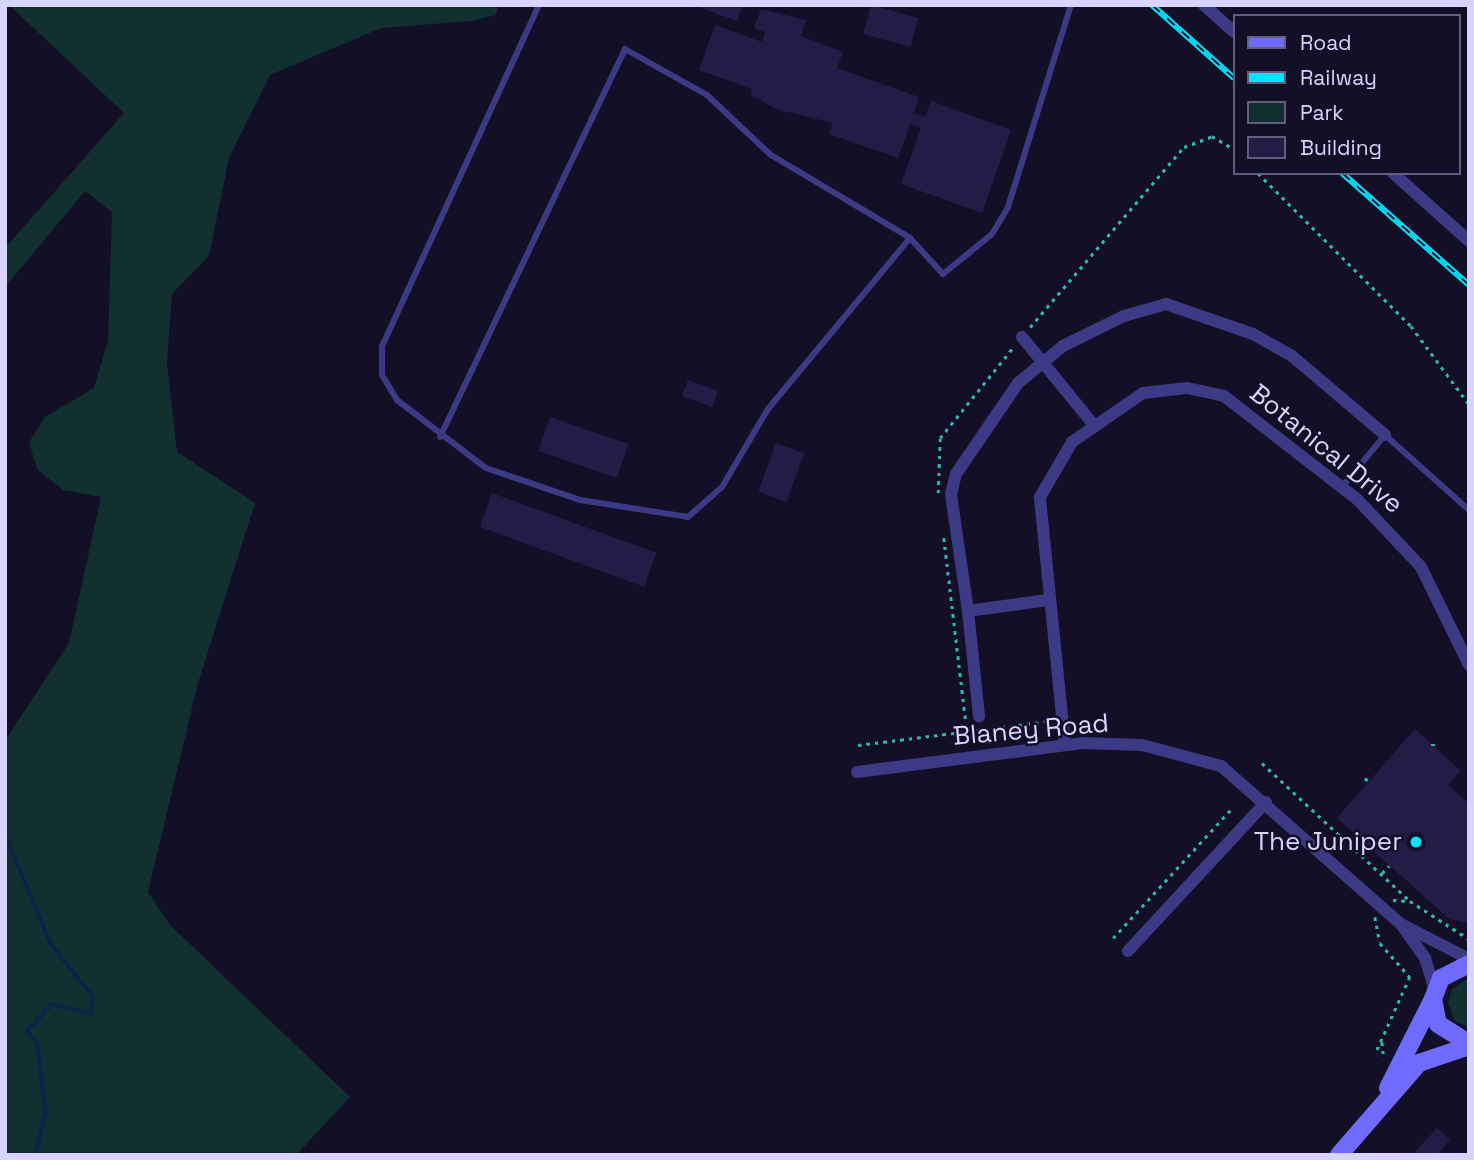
<!DOCTYPE html>
<html>
<head>
<meta charset="utf-8">
<style>
  body { margin:0 }
  #map { position:relative; width:1474px; height:1160px; overflow:hidden; background:#130f26; font-family:"Space Grotesk",sans-serif }
  div>[style] { position:absolute }
  .green>* { inset:0; background:#12302f }
  .stream>* { height:3.5px; margin:-1.75px; padding:0 1.75px; transform-origin:1.75px; border-radius:1.75px; background:#0c2248 }
  .building>* { inset:0; background:#241b47; transform-origin:0 0 }
  .path>* { height:2.5px; margin-top:-1.25px; transform-origin:0; background:repeating-linear-gradient(90deg,#2fb8b0 0 3.5px,transparent 0 8.5px) }
  .lane>* { height:6px; margin:-3px; padding:0 3px; transform-origin:3px; border-radius:3px; background:#3d3a85 }
  .street>* { height:12px; margin:-6px; padding:0 6px; transform-origin:6px; border-radius:6px; background:#3d3a85 }
  .secondary>* { height:18px; margin:-9px; padding:0 9px; transform-origin:9px; border-radius:9px; background:#6f6bff }
  .rail>* { height:6px; margin-top:-3px; transform-origin:0; background:repeating-linear-gradient(90deg,#130f26 0 10px,#00e5ff 0 20px); box-sizing:border-box; border-block:2px solid #00e5ff }
  .dots>* { width:19px; height:19px; translate:-50% -50%; box-sizing:border-box; border:4px solid #130f26; border-radius:50% }
  span { translate:-50% -50%; white-space:nowrap; text-align:center; line-height:1.15; -webkit-text-stroke:5px #130f26; paint-order:stroke }
  .street-label { font-size:26px; color:#d9d4ff }
  .poi-label { font-size:26px; color:#d9d4ff }
  .right { translate:-100% -50%; text-align:right }
  .frame { position:absolute; inset:0; border:7px solid #d9d4ff; pointer-events:none }
  .legend { position:absolute; left:1233px; top:14px; width:228px; height:161px; box-sizing:border-box; background:#130f26; border:2px solid #625e7d; margin:0; padding:9px 12px; list-style:none; font-size:21px; color:#d9d4ff }
  .legend li { display:flex; align-items:center; gap:14px; height:35px }
  .legend b { width:35px; border:2px solid #625e7d }
</style>
</head>
<body>
<div id="map">
  <div class="green">
    <div style="clip-path:polygon(9px 5px,498px 5px,496px 15px,472px 21px,381px 28px,270px 75px,229px 158px,209px 256px,172px 294px,167px 364px,177px 452px,255px 503px,198px 683px,148px 892px,170px 925px,350px 1097px,296px 1155px,5px 1155px,5px 741px,69px 643px,101px 497px,63px 490px,37px 469px,29px 442px,45px 417px,94px 388px,108px 341px,112px 212px,85px 191px,5px 287px,5px 248px,124px 113px)"></div>
    <div style="clip-path:polygon(1469px 978px,1469px 1028px,1455px 1021px,1448px 1003px,1452px 989px)"></div>
  </div>
  <div class="stream">
    <div style="left:5px;top:834px;width:119px;rotate:67.3deg"></div>
    <div style="left:51px;top:944px;width:67px;rotate:51.1deg"></div>
    <div style="left:93px;top:996px;width:18px;rotate:93deg"></div>
    <div style="left:92px;top:1014px;width:41px;rotate:-167.3deg"></div>
    <div style="left:52px;top:1005px;width:35px;rotate:133deg"></div>
    <div style="left:28px;top:1031px;width:16px;rotate:52deg"></div>
    <div style="left:38px;top:1044px;width:69px;rotate:83.4deg"></div>
    <div style="left:46px;top:1113px;width:43px;rotate:103.4deg"></div>
  </div>
  <div class="building">
    <div style="clip-path:polygon(693px 5px,743px 5px,737px 21px)"></div>
    <div style="left:871px;top:5px;width:49px;height:30px;rotate:15deg"></div>
    <div style="clip-path:polygon(761px 9px,806px 20px,801px 36px,843px 52px,837px 68px,919px 97px,914px 113px,925px 117px,931px 101px,1011px 130px,982px 213px,901px 184px,921px 128px,910px 124px,898px 158px,829px 134px,833px 123px,776px 109px,750px 94px,752px 89px,699px 70px,715px 25px,762px 42px,765px 32px,754px 28px)"></div>
    <div style="left:688px;top:380px;width:32px;height:17px;rotate:20deg"></div>
    <div style="left:550px;top:417px;width:83px;height:36px;rotate:19deg"></div>
    <div style="left:776px;top:443px;width:30px;height:52px;rotate:20deg"></div>
    <div style="left:492px;top:493px;width:175px;height:36px;rotate:20deg"></div>
    <div style="clip-path:polygon(1415px 729px,1461px 771px,1448px 785px,1469px 804px,1469px 923px,1449px 919px,1337px 818px)"></div>
    <div style="clip-path:polygon(1437px 1128px,1450px 1139px,1437px 1155px,1412px 1155px)"></div>
  </div>
  <div class="path">
    <div style="left:1258px;top:173px;width:216px;rotate:45deg"></div>
    <div style="left:1411px;top:326px;width:97px;rotate:53.4deg"></div>
    <div style="left:1030px;top:327px;width:237px;rotate:-49.5deg"></div>
    <div style="left:1184px;top:147px;width:30px;rotate:-21deg"></div>
    <div style="left:1212px;top:136px;width:26px;rotate:31deg"></div>
    <div style="left:938px;top:493px;width:55px;rotate:-87.9deg"></div>
    <div style="left:940px;top:438px;width:119px;rotate:-51.1deg"></div>
    <div style="left:944px;top:538px;width:210px;rotate:83.2deg"></div>
    <div style="left:858px;top:745px;width:194px;rotate:-7.1deg"></div>
    <div style="left:1431px;top:745px;width:8px"></div>
    <div style="left:1262px;top:763px;width:202px;rotate:43deg"></div>
    <div style="left:1410px;top:901px;width:70px;rotate:32.8deg"></div>
    <div style="left:1365px;top:778px;width:6px;rotate:45deg"></div>
    <div style="left:1382px;top:873px;width:10px;rotate:-45deg"></div>
    <div style="left:1393px;top:900px;width:17px;rotate:3deg"></div>
    <div style="left:1375px;top:917px;width:26px;rotate:79deg"></div>
    <div style="left:1380px;top:943px;width:45px;rotate:48.6deg"></div>
    <div style="left:1410px;top:977px;width:80px;rotate:114.3deg"></div>
    <div style="left:1113px;top:938px;width:178px;rotate:-47.5deg"></div>
    <div style="left:1382px;top:1042px;width:17px;rotate:83deg"></div>
  </div>
  <div class="lane">
    <div style="left:539px;top:5px;width:376px;rotate:114.7deg"></div>
    <div style="left:382px;top:347px;width:28px;rotate:90deg"></div>
    <div style="left:382px;top:375px;width:29px;rotate:59deg"></div>
    <div style="left:397px;top:400px;width:112px;rotate:37.4deg"></div>
    <div style="left:486px;top:468px;width:99px;rotate:18.8deg"></div>
    <div style="left:580px;top:500px;width:109px;rotate:8.9deg"></div>
    <div style="left:688px;top:517px;width:45px;rotate:-41.4deg"></div>
    <div style="left:722px;top:487px;width:91px;rotate:-59.5deg"></div>
    <div style="left:768px;top:409px;width:222px;rotate:-50.3deg"></div>
    <div style="left:440px;top:437px;width:430px;rotate:-64.5deg"></div>
    <div style="left:625px;top:49px;width:94px;rotate:29.3deg"></div>
    <div style="left:707px;top:95px;width:88px;rotate:43.2deg"></div>
    <div style="left:771px;top:155px;width:162px;rotate:30.8deg"></div>
    <div style="left:910px;top:238px;width:49px;rotate:47.5deg"></div>
    <div style="left:943px;top:274px;width:63px;rotate:-39.2deg"></div>
    <div style="left:992px;top:234px;width:31px;rotate:-59deg"></div>
    <div style="left:1008px;top:207px;width:212px;rotate:-72.7deg"></div>
    <div style="left:1342px;top:487px;width:67px;rotate:-50.4deg"></div>
    <div style="left:1385px;top:435px;width:113px;rotate:41.8deg"></div>
  </div>
  <div class="street">
    <div style="left:1204px;top:5px;width:40px;rotate:42deg"></div>
    <div style="left:1393px;top:173px;width:102px;rotate:41.8deg"></div>
    <div style="left:1022px;top:337px;width:112px;rotate:50.8deg"></div>
    <div style="left:1048px;top:600px;width:81px;rotate:172.2deg"></div>
    <div style="left:968px;top:611px;width:118px;rotate:-98.3deg"></div>
    <div style="left:951px;top:494px;width:21px;rotate:-76deg"></div>
    <div style="left:956px;top:474px;width:110px;rotate:-55.7deg"></div>
    <div style="left:1018px;top:383px;width:58px;rotate:-39.4deg"></div>
    <div style="left:1063px;top:346px;width:68px;rotate:-26.2deg"></div>
    <div style="left:1124px;top:316px;width:44px;rotate:-15.9deg"></div>
    <div style="left:1166px;top:304px;width:92px;rotate:19deg"></div>
    <div style="left:1253px;top:334px;width:45px;rotate:29.4deg"></div>
    <div style="left:1292px;top:356px;width:122px;rotate:40.3deg"></div>
    <div style="left:968px;top:611px;width:106px;rotate:84deg"></div>
    <div style="left:1065px;top:745px;width:249px;rotate:-95.8deg"></div>
    <div style="left:1040px;top:497px;width:64px;rotate:-59.8deg"></div>
    <div style="left:1072px;top:442px;width:86px;rotate:-34.6deg"></div>
    <div style="left:1143px;top:393px;width:44px;rotate:-6.5deg"></div>
    <div style="left:1187px;top:388px;width:38px;rotate:12deg"></div>
    <div style="left:1224px;top:396px;width:168px;rotate:37.8deg"></div>
    <div style="left:1357px;top:499px;width:93px;rotate:46.7deg"></div>
    <div style="left:1421px;top:567px;width:109px;rotate:63.9deg"></div>
    <div style="left:857px;top:772px;width:227px;rotate:-7.3deg"></div>
    <div style="left:1082px;top:743px;width:60px;rotate:1.9deg"></div>
    <div style="left:1142px;top:745px;width:82px;rotate:14.9deg"></div>
    <div style="left:1221px;top:766px;width:240px;rotate:41.3deg"></div>
    <div style="left:1401px;top:924px;width:42px;rotate:54.8deg"></div>
    <div style="left:1425px;top:958px;width:34px;rotate:73deg"></div>
    <div style="left:1401px;top:924px;width:76px;rotate:27.2deg"></div>
    <div style="left:1128px;top:951px;width:203px;rotate:-47.2deg"></div>
  </div>
  <div class="secondary">
    <div style="left:1469px;top:964px;width:31px;rotate:153deg"></div>
    <div style="left:1441px;top:978px;width:22px;rotate:111deg"></div>
    <div style="left:1433px;top:999px;width:25px;rotate:79deg"></div>
    <div style="left:1438px;top:1024px;width:36px;rotate:32deg"></div>
    <div style="left:1388px;top:1088px;width:100px;rotate:-63.2deg"></div>
    <div style="left:1339px;top:1155px;width:122px;rotate:-49deg"></div>
    <div style="left:1419px;top:1063px;width:53px;rotate:-18.8deg"></div>
  </div>
  <div class="rail">
    <div style="left:1152px;top:5px;width:110px;rotate:41.7deg"></div>
    <div style="left:1342px;top:173px;width:169px;rotate:41.4deg"></div>
  </div>
  <div class="dots">
    <div style="left:1416px;top:842px;background:#00e5ff"></div>
  </div>
  <div class="street-label">
    <span style="left:1326px;top:449px;rotate:39deg">Botanical Drive</span>
    <span style="left:1031px;top:730px;rotate:-5deg">Blaney Road</span>
  </div>
  <div class="poi-label">
    <span class="right" style="left:1402px;top:842px">The Juniper</span>
  </div>
  <div class="frame"></div>
  <ul class="legend">
  <li><b style="height:9px;background:#6f6bff"></b>Road</li>
  <li><b style="height:9px;background:#00e5ff"></b>Railway</li>
  <li><b style="height:19px;background:#12302f"></b>Park</li>
  <li><b style="height:19px;background:#241b47"></b>Building</li>
  </ul>
</div>
</body>
</html>
